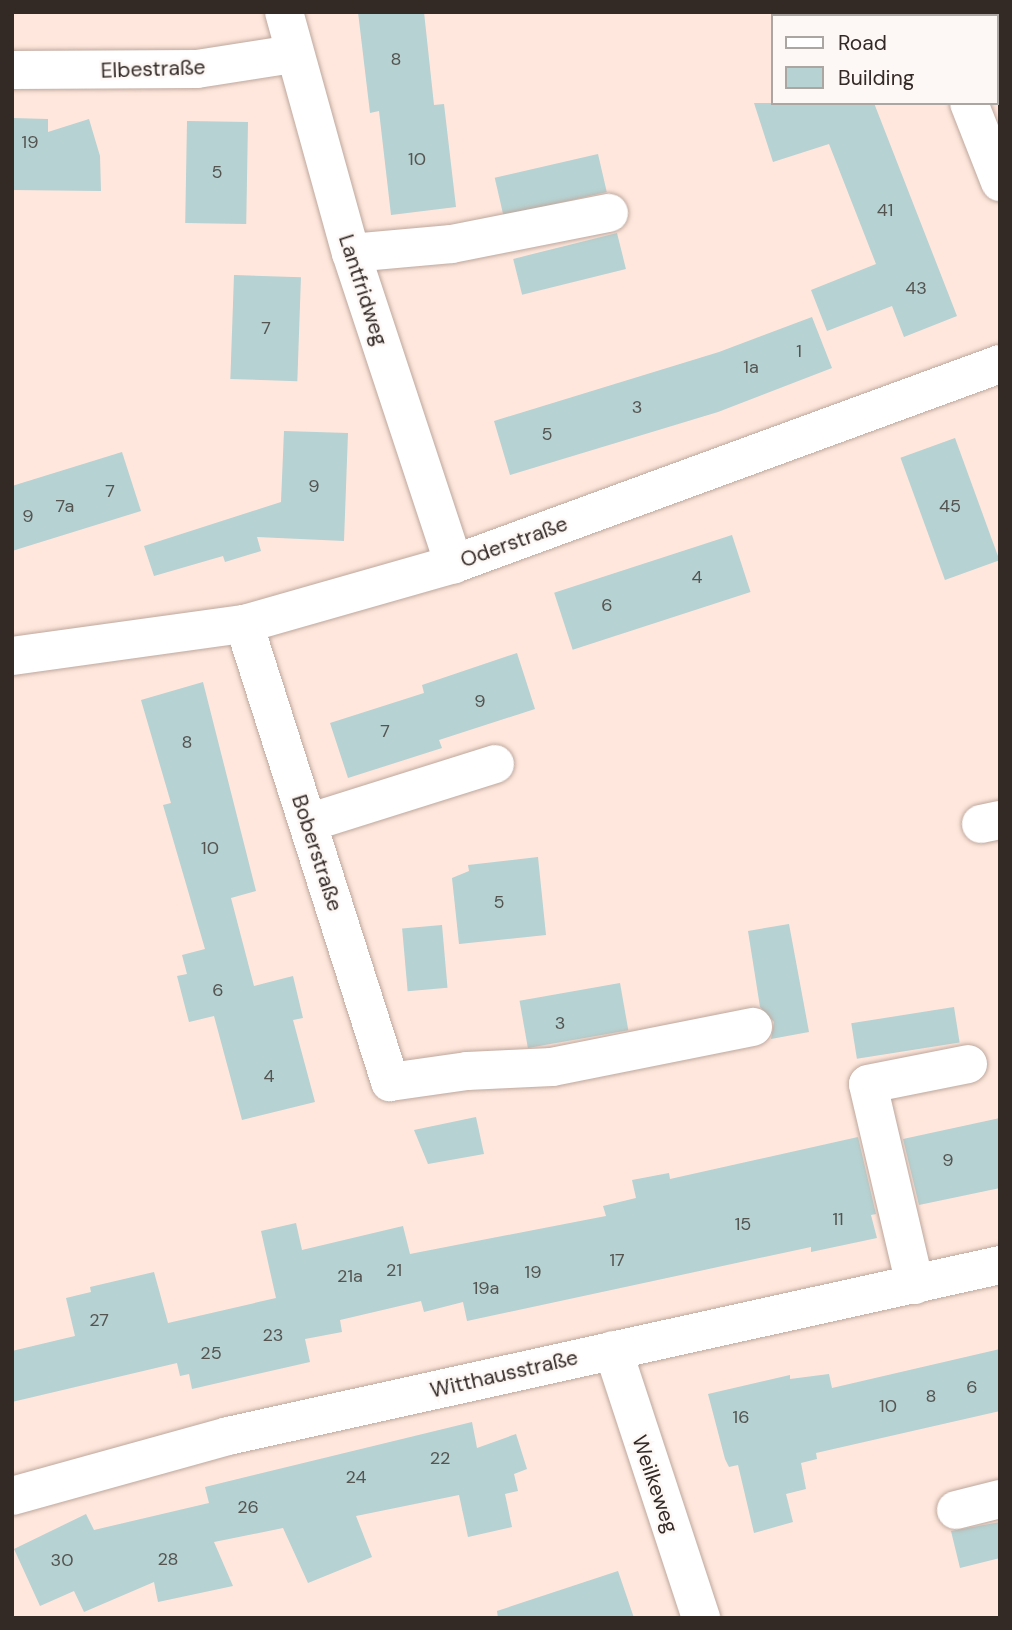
<!DOCTYPE html>
<html>
<head>
<meta charset="utf-8">
<style>
  body { margin:0 }
  #map { position:relative; width:1012px; height:1630px; overflow:hidden; background:#ffe7dd; font-family:"DM Sans",sans-serif }
  div>[style] { position:absolute }
  .building>* { inset:0; background:#b6d2d2; transform-origin:0 0 }
  .roads { filter:drop-shadow(0 0 2px #bea79d) drop-shadow(0 0 2px #bea79d) }
  .minor>* { height:38px; margin:-19px; padding:0 19px; transform-origin:19px; border-radius:19px; background:#fff }
  span { translate:-50% -50%; white-space:nowrap; text-align:center; line-height:1.15; -webkit-text-stroke:5px #fdf8f6; paint-order:stroke }
  .number-label { font-size:18px; color:#545451 }
  .number-label span { -webkit-text-stroke-width:0 }
  .street-label { font-size:21px; color:#332a26 }
  .frame { position:absolute; inset:0; border:14px solid #332a26; pointer-events:none }
  .legend { position:absolute; left:771px; top:14px; width:228px; height:91px; box-sizing:border-box; background:#fdf8f6; border:2px solid #aca6a3; margin:0; padding:9px 12px; list-style:none; font-size:21px; color:#332a26 }
  .legend li { display:flex; align-items:center; gap:14px; height:35px }
  .legend b { width:35px; border:2px solid #aca6a3 }
</style>
</head>
<body>
<div id="map">
  <div class="building">
    <div style="clip-path:polygon(358px 12px,424px 12px,434px 105px,444px 104px,456px 207px,391px 215px,379px 111px,370px 113px)"></div>
    <div style="clip-path:polygon(754px 103px,874px 103px,957px 316px,904px 337px,892px 306px,827px 331px,811px 290px,876px 264px,829px 144px,773px 162px)"></div>
    <div style="clip-path:polygon(12px 118px,48px 119px,48px 132px,89px 119px,100px 156px,101px 191px,12px 190px)"></div>
    <div style="left:187px;top:121px;width:61px;height:102px;rotate:1deg"></div>
    <div style="left:598px;top:154px;width:39px;height:106px;rotate:77deg"></div>
    <div style="left:617px;top:233px;width:37px;height:107px;rotate:76deg"></div>
    <div style="left:234px;top:275px;width:67px;height:104px;rotate:2deg"></div>
    <div style="clip-path:polygon(812px 317px,832px 368px,718px 412px,510px 475px,494px 421px,719px 352px)"></div>
    <div style="clip-path:polygon(284px 431px,348px 433px,344px 541px,257px 537px,261px 551px,225px 562px,223px 556px,154px 576px,144px 546px,281px 502px)"></div>
    <div style="left:955px;top:438px;width:130px;height:58px;rotate:70deg"></div>
    <div style="clip-path:polygon(122px 452px,141px 511px,12px 551px,12px 486px)"></div>
    <div style="left:732px;top:535px;width:60px;height:187px;rotate:72deg"></div>
    <div style="clip-path:polygon(517px 653px,535px 709px,439px 740px,442px 748px,348px 778px,330px 723px,424px 693px,422px 685px)"></div>
    <div style="clip-path:polygon(203px 682px,256px 891px,231px 898px,254px 986px,293px 976px,303px 1018px,293px 1020px,315px 1102px,242px 1120px,214px 1016px,189px 1022px,177px 976px,187px 974px,182px 955px,205px 949px,163px 805px,171px 803px,141px 700px)"></div>
    <div style="clip-path:polygon(538px 857px,546px 935px,459px 944px,452px 878px,469px 871px,468px 865px)"></div>
    <div style="clip-path:polygon(789px 924px,809px 1032px,771px 1039px,774px 1022px,760px 1007px,748px 931px)"></div>
    <div style="left:442px;top:925px;width:63px;height:40px;rotate:85deg"></div>
    <div style="left:620px;top:983px;width:48px;height:102px;rotate:80deg"></div>
    <div style="left:954px;top:1007px;width:36px;height:104px;rotate:81deg"></div>
    <div style="clip-path:polygon(476px 1117px,484px 1154px,428px 1164px,414px 1130px)"></div>
    <div style="clip-path:polygon(1000px 1118px,1000px 1188px,919px 1205px,903px 1139px)"></div>
    <div style="clip-path:polygon(858px 1137px,876px 1214px,871px 1215px,877px 1238px,811px 1252px,811px 1247px,467px 1321px,463px 1302px,424px 1312px,421px 1301px,340px 1320px,342px 1332px,305px 1339px,310px 1362px,192px 1389px,189px 1374px,180px 1376px,177px 1363px,12px 1402px,12px 1351px,75px 1336px,66px 1298px,91px 1292px,90px 1287px,154px 1272px,168px 1323px,276px 1298px,261px 1231px,296px 1223px,302px 1250px,403px 1226px,410px 1254px,606px 1216px,603px 1206px,636px 1198px,632px 1180px,669px 1173px,670px 1179px)"></div>
    <div style="clip-path:polygon(1000px 1349px,1000px 1411px,816px 1453px,817px 1459px,801px 1463px,806px 1489px,786px 1494px,793px 1522px,754px 1533px,738px 1465px,729px 1467px,725px 1459px,708px 1394px,790px 1375px,790px 1379px,829px 1374px,832px 1388px)"></div>
    <div style="clip-path:polygon(472px 1422px,477px 1448px,516px 1434px,527px 1469px,514px 1474px,518px 1491px,505px 1494px,512px 1527px,468px 1537px,459px 1495px,356px 1516px,372px 1557px,308px 1583px,283px 1528px,214px 1542px,233px 1586px,158px 1602px,154px 1582px,84px 1612px,74px 1591px,40px 1606px,14px 1549px,86px 1514px,94px 1530px,209px 1503px,205px 1487px)"></div>
    <div style="clip-path:polygon(1000px 1522px,1000px 1558px,960px 1568px,951px 1531px)"></div>
    <div style="clip-path:polygon(618px 1571px,634px 1618px,498px 1618px,497px 1611px)"></div>
  </div>
  <div class="roads">
    <div class="minor">
      <div style="left:284px;top:12px;width:250px;rotate:74.5deg"></div>
      <div style="left:351px;top:253px;width:328px;rotate:71.7deg"></div>
      <div style="left:934px;top:12px;width:4px;rotate:76deg"></div>
      <div style="left:12px;top:70px;width:185px;rotate:-0.3deg"></div>
      <div style="left:197px;top:69px;width:97px;rotate:-8.9deg"></div>
      <div style="left:969px;top:103px;width:85px;rotate:68.6deg"></div>
      <div style="left:351px;top:253px;width:101px;rotate:-5.1deg"></div>
      <div style="left:452px;top:244px;width:160px;rotate:-11.2deg"></div>
      <div style="left:244px;top:624px;width:481px;rotate:72.3deg"></div>
      <div style="left:390px;top:1082px;width:78px;rotate:-8.1deg"></div>
      <div style="left:467px;top:1071px;width:85px;rotate:-2.7deg"></div>
      <div style="left:552px;top:1067px;width:205px;rotate:-11.3deg"></div>
      <div style="left:12px;top:656px;width:234px;rotate:-7.9deg"></div>
      <div style="left:244px;top:624px;width:218px;rotate:-15.9deg"></div>
      <div style="left:454px;top:564px;width:581px;rotate:-20.12deg"></div>
      <div style="left:308px;top:823px;width:196px;rotate:-17.5deg"></div>
      <div style="left:981px;top:824px;width:19px;rotate:-12deg"></div>
      <div style="left:915px;top:1285px;width:206px;rotate:-103.2deg"></div>
      <div style="left:868px;top:1084px;width:102px;rotate:-11.3deg"></div>
      <div style="left:613px;top:1350px;width:282px;rotate:71.8deg"></div>
      <div style="left:12px;top:1496px;width:224px;rotate:-15.5deg"></div>
      <div style="left:228px;top:1436px;width:791px;rotate:-12.49deg"></div>
      <div style="left:956px;top:1510px;width:45px;rotate:-14deg"></div>
    </div>
  </div>
  <div class="number-label">
    <span style="left:396px;top:59px">8</span>
    <span style="left:30px;top:142px">19</span>
    <span style="left:417px;top:159px">10</span>
    <span style="left:217px;top:172px">5</span>
    <span style="left:885px;top:210px">41</span>
    <span style="left:916px;top:288px">43</span>
    <span style="left:266px;top:328px">7</span>
    <span style="left:799px;top:351px">1</span>
    <span style="left:751px;top:367px">1a</span>
    <span style="left:637px;top:407px">3</span>
    <span style="left:547px;top:434px">5</span>
    <span style="left:314px;top:486px">9</span>
    <span style="left:110px;top:491px">7</span>
    <span style="left:65px;top:506px">7a</span>
    <span style="left:950px;top:506px">45</span>
    <span style="left:28px;top:516px">9</span>
    <span style="left:697px;top:577px">4</span>
    <span style="left:607px;top:605px">6</span>
    <span style="left:480px;top:701px">9</span>
    <span style="left:385px;top:731px">7</span>
    <span style="left:187px;top:742px">8</span>
    <span style="left:210px;top:848px">10</span>
    <span style="left:499px;top:902px">5</span>
    <span style="left:218px;top:990px">6</span>
    <span style="left:560px;top:1023px">3</span>
    <span style="left:269px;top:1076px">4</span>
    <span style="left:948px;top:1160px">9</span>
    <span style="left:838px;top:1219px">11</span>
    <span style="left:743px;top:1224px">15</span>
    <span style="left:617px;top:1260px">17</span>
    <span style="left:394px;top:1270px">21</span>
    <span style="left:533px;top:1272px">19</span>
    <span style="left:350px;top:1276px">21a</span>
    <span style="left:486px;top:1288px">19a</span>
    <span style="left:99px;top:1320px">27</span>
    <span style="left:273px;top:1335px">23</span>
    <span style="left:211px;top:1353px">25</span>
    <span style="left:972px;top:1387px">6</span>
    <span style="left:931px;top:1396px">8</span>
    <span style="left:888px;top:1406px">10</span>
    <span style="left:741px;top:1417px">16</span>
    <span style="left:440px;top:1458px">22</span>
    <span style="left:356px;top:1477px">24</span>
    <span style="left:248px;top:1507px">26</span>
    <span style="left:168px;top:1559px">28</span>
    <span style="left:62px;top:1560px">30</span>
  </div>
  <div class="street-label">
    <span style="left:153px;top:69px;rotate:-2deg">Elbestraße</span>
    <span style="left:363px;top:290px;rotate:72deg">Lantfridweg</span>
    <span style="left:514px;top:542px;rotate:-20deg">Oderstraße</span>
    <span style="left:317px;top:853px;rotate:72deg">Boberstraße</span>
    <span style="left:504px;top:1374px;rotate:-13deg">Witthausstraße</span>
    <span style="left:655px;top:1484px;rotate:71deg">Weilkeweg</span>
  </div>
  <div class="frame"></div>
  <ul class="legend">
  <li><b style="height:9px;background:#fff"></b>Road</li>
  <li><b style="height:19px;background:#b6d2d2"></b>Building</li>
  </ul>
</div>
</body>
</html>
